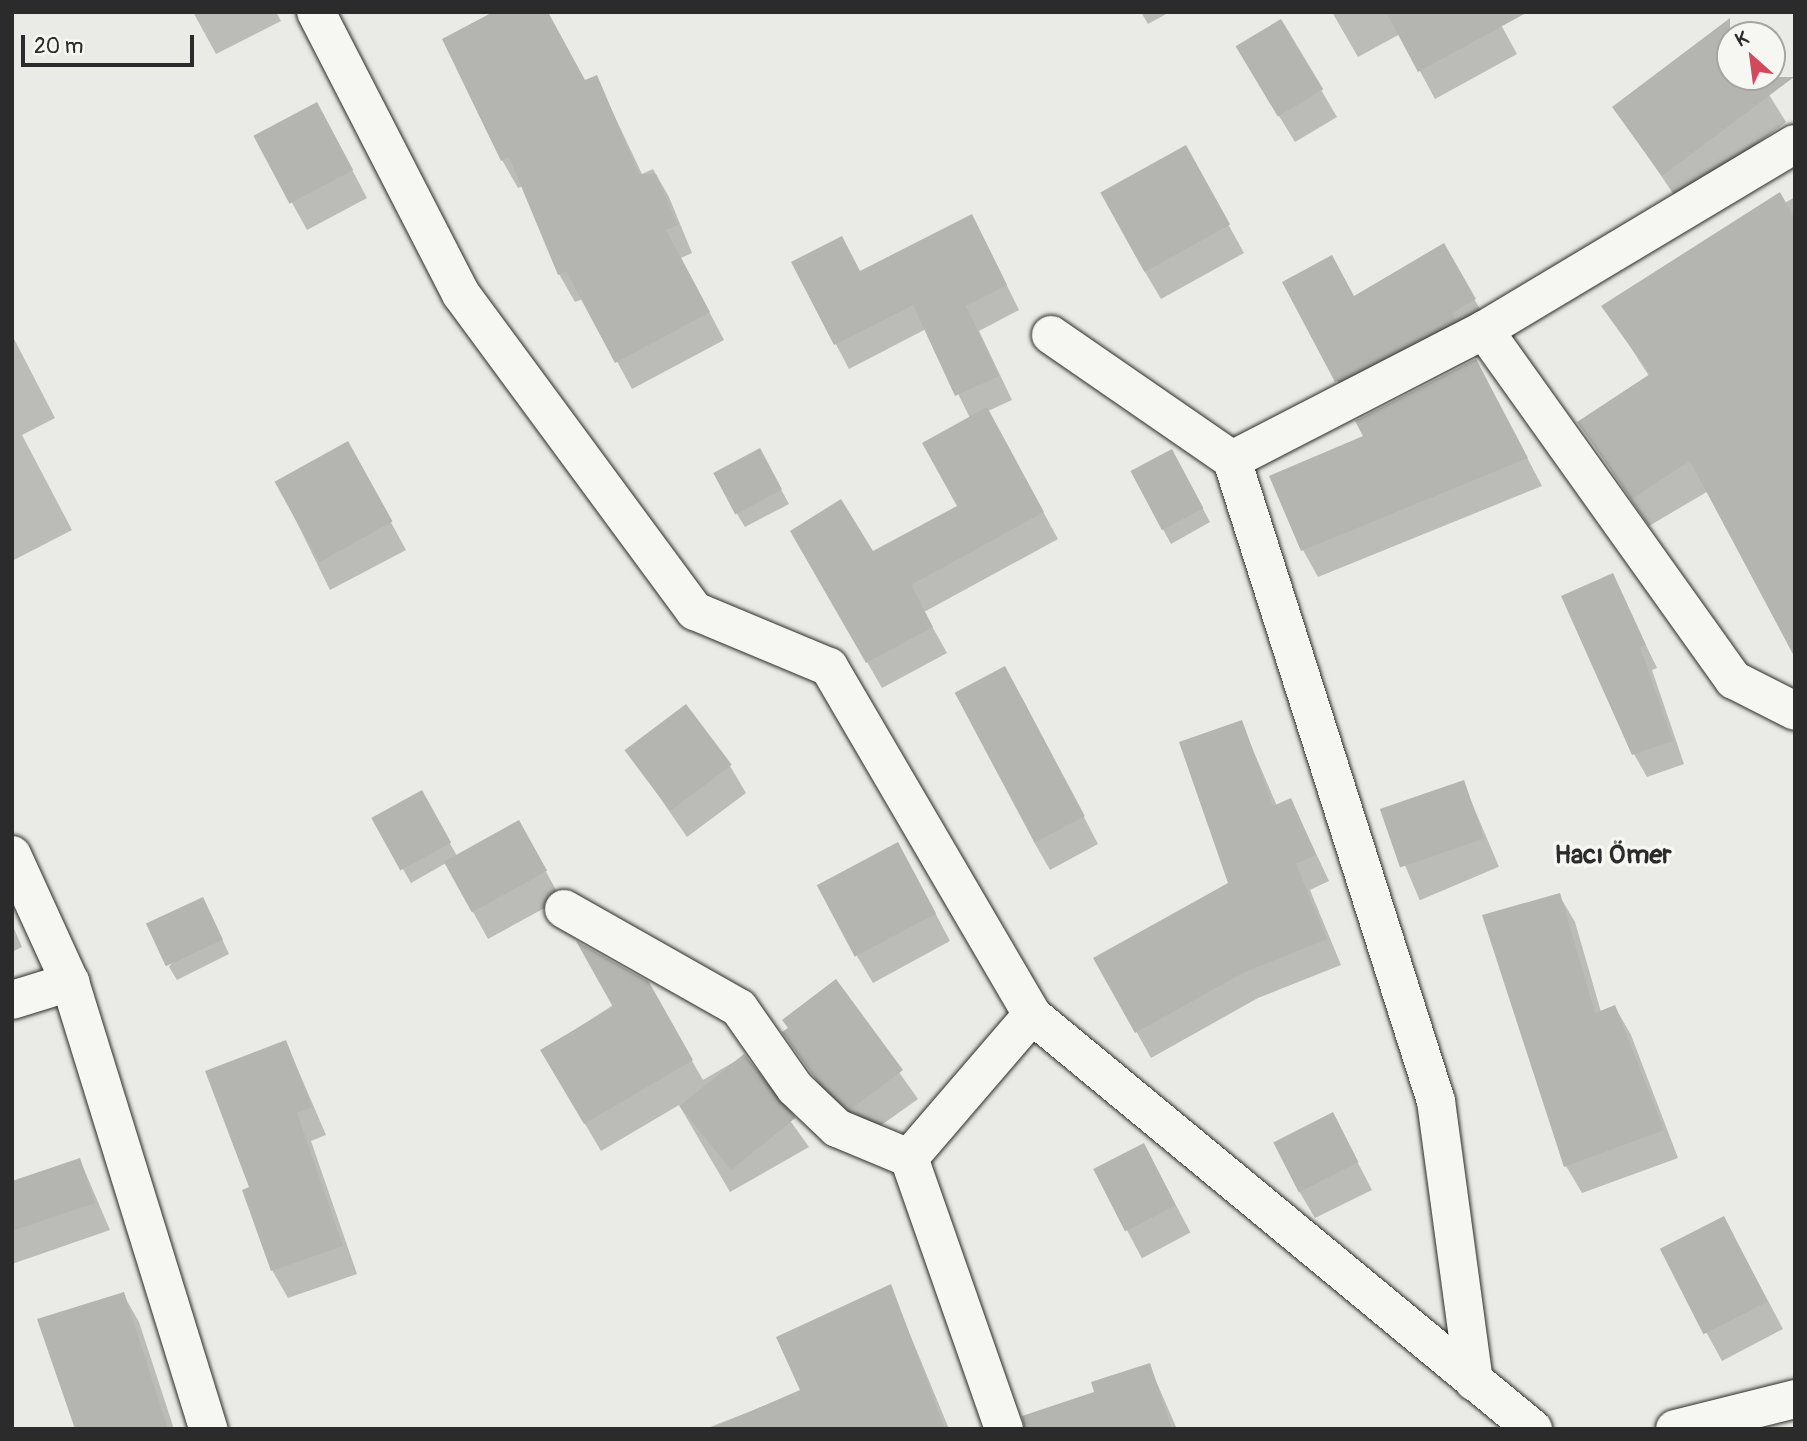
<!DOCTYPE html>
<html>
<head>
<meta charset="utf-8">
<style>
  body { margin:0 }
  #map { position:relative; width:1807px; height:1441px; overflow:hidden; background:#eaeae6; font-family:Pangolin,sans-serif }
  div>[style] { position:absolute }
  .shadow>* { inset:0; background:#0003; transform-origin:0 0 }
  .building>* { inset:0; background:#b4b4b1; transform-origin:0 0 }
  .roads { filter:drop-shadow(0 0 2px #2b2b2b) drop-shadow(0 0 2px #2b2b2b) }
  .minor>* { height:38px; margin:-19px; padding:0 19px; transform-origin:19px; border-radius:19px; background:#f6f6f2 }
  span { translate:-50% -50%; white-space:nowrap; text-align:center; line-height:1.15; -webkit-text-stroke:7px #f6f6f2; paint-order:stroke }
  .district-label { font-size:26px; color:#2b2b2b; font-weight:700 }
  .frame { position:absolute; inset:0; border:14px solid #2b2b2b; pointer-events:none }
  .north { position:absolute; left:1716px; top:21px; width:70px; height:70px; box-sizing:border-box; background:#f6f6f2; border:2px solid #a5a5a2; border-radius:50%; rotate:332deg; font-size:19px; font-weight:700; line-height:28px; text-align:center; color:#2b2b2b }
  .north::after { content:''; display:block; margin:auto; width:24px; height:32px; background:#d1495b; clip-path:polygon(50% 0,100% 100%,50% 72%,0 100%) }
  .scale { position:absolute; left:21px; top:35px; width:173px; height:32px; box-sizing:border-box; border:4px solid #2b2b2b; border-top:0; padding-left:9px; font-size:21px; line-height:24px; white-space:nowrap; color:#2b2b2b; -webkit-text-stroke:5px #f6f6f2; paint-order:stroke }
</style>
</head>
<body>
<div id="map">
  <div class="shadow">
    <div style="clip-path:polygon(193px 12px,276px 12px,281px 21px,216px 54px)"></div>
    <div style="clip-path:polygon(1141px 12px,1170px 12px,1148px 24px)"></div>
    <div style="clip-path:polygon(1332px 12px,1494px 12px,1517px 54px,1435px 99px,1400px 34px,1358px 57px)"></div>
    <div style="clip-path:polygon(1281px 22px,1337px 117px,1295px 142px,1254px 75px)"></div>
    <div style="clip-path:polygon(1720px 27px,1730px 40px,1730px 77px,1758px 77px,1786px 122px,1679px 202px,1614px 107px)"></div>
    <div style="clip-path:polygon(596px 77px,642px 174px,653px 169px,669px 197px,692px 253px,681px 258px,724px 340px,632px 389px,583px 299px,575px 302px,559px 274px,523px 186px,518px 188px,502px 160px)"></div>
    <div style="clip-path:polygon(332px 132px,367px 198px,307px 230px,256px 137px)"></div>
    <div style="clip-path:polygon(1201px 175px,1244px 253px,1161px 299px,1145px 272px)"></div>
    <div style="clip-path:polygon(1795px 197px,1795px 440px,1649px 526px,1579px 423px,1649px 376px,1604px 306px)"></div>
    <div style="clip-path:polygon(985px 241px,1019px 310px,979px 331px,1012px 400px,988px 411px,1058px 539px,924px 612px,947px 653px,882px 688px,792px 531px,872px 553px,959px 507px,970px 418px,926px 329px,849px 369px,793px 263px,861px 273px)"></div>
    <div style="clip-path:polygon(1443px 245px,1488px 323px,1350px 404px,1284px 283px,1354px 298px)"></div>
    <div style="clip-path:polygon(12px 335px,55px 418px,22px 435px,72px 530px,12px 561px)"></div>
    <div style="clip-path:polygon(1491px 389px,1542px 486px,1318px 577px,1303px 550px,1366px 437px)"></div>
    <div style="clip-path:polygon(767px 464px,789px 504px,745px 527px,737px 514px)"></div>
    <div style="clip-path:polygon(1179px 464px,1210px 522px,1171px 544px,1132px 472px)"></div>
    <div style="clip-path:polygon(363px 471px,406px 550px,330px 590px,277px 482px)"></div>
    <div style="clip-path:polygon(1612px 575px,1657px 668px,1652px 670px,1684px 764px,1647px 777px,1634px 754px)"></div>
    <div style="clip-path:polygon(1021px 696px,1098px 844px,1050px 870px,1034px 842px)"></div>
    <div style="clip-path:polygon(1241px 722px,1277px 806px,1291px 800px,1329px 881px,1310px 890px,1341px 965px,1258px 998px,1151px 1058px,1096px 959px,1230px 884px)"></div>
    <div style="clip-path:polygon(627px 750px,730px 766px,746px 793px,687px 837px)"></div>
    <div style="left:1463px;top:782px;width:92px;height:86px;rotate:67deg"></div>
    <div style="clip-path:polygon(421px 792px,457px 856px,534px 850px,561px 899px,488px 939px,446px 863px,411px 883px,374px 819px)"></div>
    <div style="clip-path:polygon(913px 871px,950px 941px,873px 983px,857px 956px)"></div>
    <div style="clip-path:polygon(1559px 895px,1575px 922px,1601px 1012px,1615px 1007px,1631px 1035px,1678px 1158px,1582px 1193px,1566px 1166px)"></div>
    <div style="clip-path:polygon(210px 913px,229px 954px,177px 980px,169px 967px)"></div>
    <div style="clip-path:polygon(12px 924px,22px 947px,12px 952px)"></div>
    <div style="clip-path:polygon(835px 982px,918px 1099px,866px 1136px,830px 1101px,785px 1032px)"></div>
    <div style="clip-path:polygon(647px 983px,703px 1080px,744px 1056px,809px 1147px,730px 1192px,679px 1105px,601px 1151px,542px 1051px)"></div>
    <div style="clip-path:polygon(286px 1042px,326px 1135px,311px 1141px,357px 1274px,288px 1298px,272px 1270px,252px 1188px)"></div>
    <div style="clip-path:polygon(1333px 1115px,1372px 1190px,1315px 1218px,1299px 1191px)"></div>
    <div style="left:1144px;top:1145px;width:99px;height:55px;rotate:62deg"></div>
    <div style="clip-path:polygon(80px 1160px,110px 1230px,12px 1264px,12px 1183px)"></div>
    <div style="clip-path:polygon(1739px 1246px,1783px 1329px,1722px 1361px,1662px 1251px)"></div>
    <div style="clip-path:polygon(890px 1286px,949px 1429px,705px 1429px,802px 1391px)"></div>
    <div style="clip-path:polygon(123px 1294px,139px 1322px,174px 1429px,76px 1429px)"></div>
    <div style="clip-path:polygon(1149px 1365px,1177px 1429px,1053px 1429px,1096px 1393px)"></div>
  </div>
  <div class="building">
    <div style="clip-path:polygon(493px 12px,548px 12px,585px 80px,597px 75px,639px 174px,656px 174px,678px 225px,666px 230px,710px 312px,615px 363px,566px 271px,558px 275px,509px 157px,501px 161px,442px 39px)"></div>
    <div style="clip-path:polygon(1386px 12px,1528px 12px,1418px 72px)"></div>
    <div style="clip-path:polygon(1730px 18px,1730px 77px,1794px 77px,1662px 176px,1612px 107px)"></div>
    <div style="left:1281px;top:19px;width:82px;height:53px;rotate:59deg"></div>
    <div style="left:317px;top:102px;width:77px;height:72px;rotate:62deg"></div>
    <div style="left:1186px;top:145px;width:91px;height:98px;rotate:61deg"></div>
    <div style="clip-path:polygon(1780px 192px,1795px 219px,1795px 658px,1690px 461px,1632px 499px,1577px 422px,1650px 374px,1601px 306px)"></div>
    <div style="clip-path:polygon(972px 214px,1007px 285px,966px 306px,999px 376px,955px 396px,913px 305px,834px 345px,791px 262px,842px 236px,860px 271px)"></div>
    <div style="clip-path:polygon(1444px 243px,1476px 299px,1452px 313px,1456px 320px,1335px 382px,1282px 282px,1332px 255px,1354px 296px)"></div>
    <div style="clip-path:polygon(1476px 359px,1528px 458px,1301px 551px,1269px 476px,1363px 436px,1355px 421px)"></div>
    <div style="clip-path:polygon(987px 407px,1044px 512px,911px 585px,933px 627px,866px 663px,790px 531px,841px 499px,873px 551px,957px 506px,922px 443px)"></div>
    <div style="left:348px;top:441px;width:92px;height:84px;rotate:61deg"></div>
    <div style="left:760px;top:448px;width:47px;height:53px;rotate:62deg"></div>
    <div style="left:1172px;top:449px;width:67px;height:47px;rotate:62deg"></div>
    <div style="clip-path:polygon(1613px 573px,1646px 645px,1640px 647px,1673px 741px,1632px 755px,1561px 596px)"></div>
    <div style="left:1005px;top:666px;width:170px;height:57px;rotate:62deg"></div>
    <div style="left:686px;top:704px;width:76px;height:77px;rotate:53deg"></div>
    <div style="clip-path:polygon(1242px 720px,1273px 806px,1291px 798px,1316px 855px,1296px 864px,1327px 939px,1243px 973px,1135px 1033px,1093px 958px,1228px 883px,1179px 742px)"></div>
    <div style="left:1464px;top:780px;width:62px;height:89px;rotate:71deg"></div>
    <div style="left:422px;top:790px;width:60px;height:58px;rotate:61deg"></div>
    <div style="left:519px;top:820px;width:58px;height:86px;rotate:61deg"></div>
    <div style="left:898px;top:842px;width:81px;height:92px;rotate:62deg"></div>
    <div style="clip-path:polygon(1560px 893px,1595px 1013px,1615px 1005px,1664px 1130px,1564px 1167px,1482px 915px)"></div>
    <div style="left:203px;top:897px;width:47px;height:63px;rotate:65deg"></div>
    <div style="clip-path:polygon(576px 941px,649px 982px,693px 1060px,584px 1124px,540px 1050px,613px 1007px)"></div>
    <div style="clip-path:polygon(836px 979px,903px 1070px,850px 1110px,812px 1074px,782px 1032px,788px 1028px,782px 1020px)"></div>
    <div style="clip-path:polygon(286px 1040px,312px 1107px,297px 1113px,343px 1246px,271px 1271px,242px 1190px,249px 1187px,205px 1071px)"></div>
    <div style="left:744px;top:1054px;width:82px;height:83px;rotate:51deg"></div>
    <div style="left:1333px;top:1112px;width:56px;height:67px;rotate:63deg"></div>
    <div style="left:1144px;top:1143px;width:70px;height:57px;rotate:63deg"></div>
    <div style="clip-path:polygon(80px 1158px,95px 1203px,12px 1231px,12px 1181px)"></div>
    <div style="left:1724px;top:1216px;width:96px;height:72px;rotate:63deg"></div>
    <div style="clip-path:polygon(891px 1284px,945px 1429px,710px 1429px,800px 1390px,776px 1337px)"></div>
    <div style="clip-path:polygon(124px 1292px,168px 1429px,75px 1429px,37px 1319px)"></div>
    <div style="clip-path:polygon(1150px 1363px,1172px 1429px,1025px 1429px,1022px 1416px,1094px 1392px,1091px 1382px)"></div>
  </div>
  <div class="roads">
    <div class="minor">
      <div style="left:316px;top:12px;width:317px;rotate:62.8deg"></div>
      <div style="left:461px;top:294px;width:394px;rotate:53.6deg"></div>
      <div style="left:695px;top:611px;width:145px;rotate:22.7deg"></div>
      <div style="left:829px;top:667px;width:403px;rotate:59.7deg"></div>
      <div style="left:1032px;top:1015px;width:650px;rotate:39.57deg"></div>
      <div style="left:1484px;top:330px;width:430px;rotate:54.5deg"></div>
      <div style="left:1734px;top:680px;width:68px;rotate:26.9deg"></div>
      <div style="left:1051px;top:335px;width:220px;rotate:34.6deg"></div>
      <div style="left:1232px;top:460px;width:673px;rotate:72.35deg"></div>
      <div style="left:1436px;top:1101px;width:283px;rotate:82.3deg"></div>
      <div style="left:1232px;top:460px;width:284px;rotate:-27.3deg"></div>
      <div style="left:1484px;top:330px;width:362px;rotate:-30.9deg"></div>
      <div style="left:12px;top:855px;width:140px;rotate:65.5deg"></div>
      <div style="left:70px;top:982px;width:468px;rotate:72.8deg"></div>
      <div style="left:564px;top:909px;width:201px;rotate:29.5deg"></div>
      <div style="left:739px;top:1008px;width:98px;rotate:55deg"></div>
      <div style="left:795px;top:1088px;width:58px;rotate:43.6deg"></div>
      <div style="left:837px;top:1128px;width:78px;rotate:22.6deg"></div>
      <div style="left:12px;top:1000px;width:61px;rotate:-17.2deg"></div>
      <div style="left:1004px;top:1429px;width:287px;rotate:-109.3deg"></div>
      <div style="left:909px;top:1158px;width:189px;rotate:-49.3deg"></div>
      <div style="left:1675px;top:1429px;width:124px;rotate:-14deg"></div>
    </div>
  </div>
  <div class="district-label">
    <span style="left:1613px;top:856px">Hacı Ömer</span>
  </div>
  <div class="frame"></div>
  <div class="north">K</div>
  <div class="scale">20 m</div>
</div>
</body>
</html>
